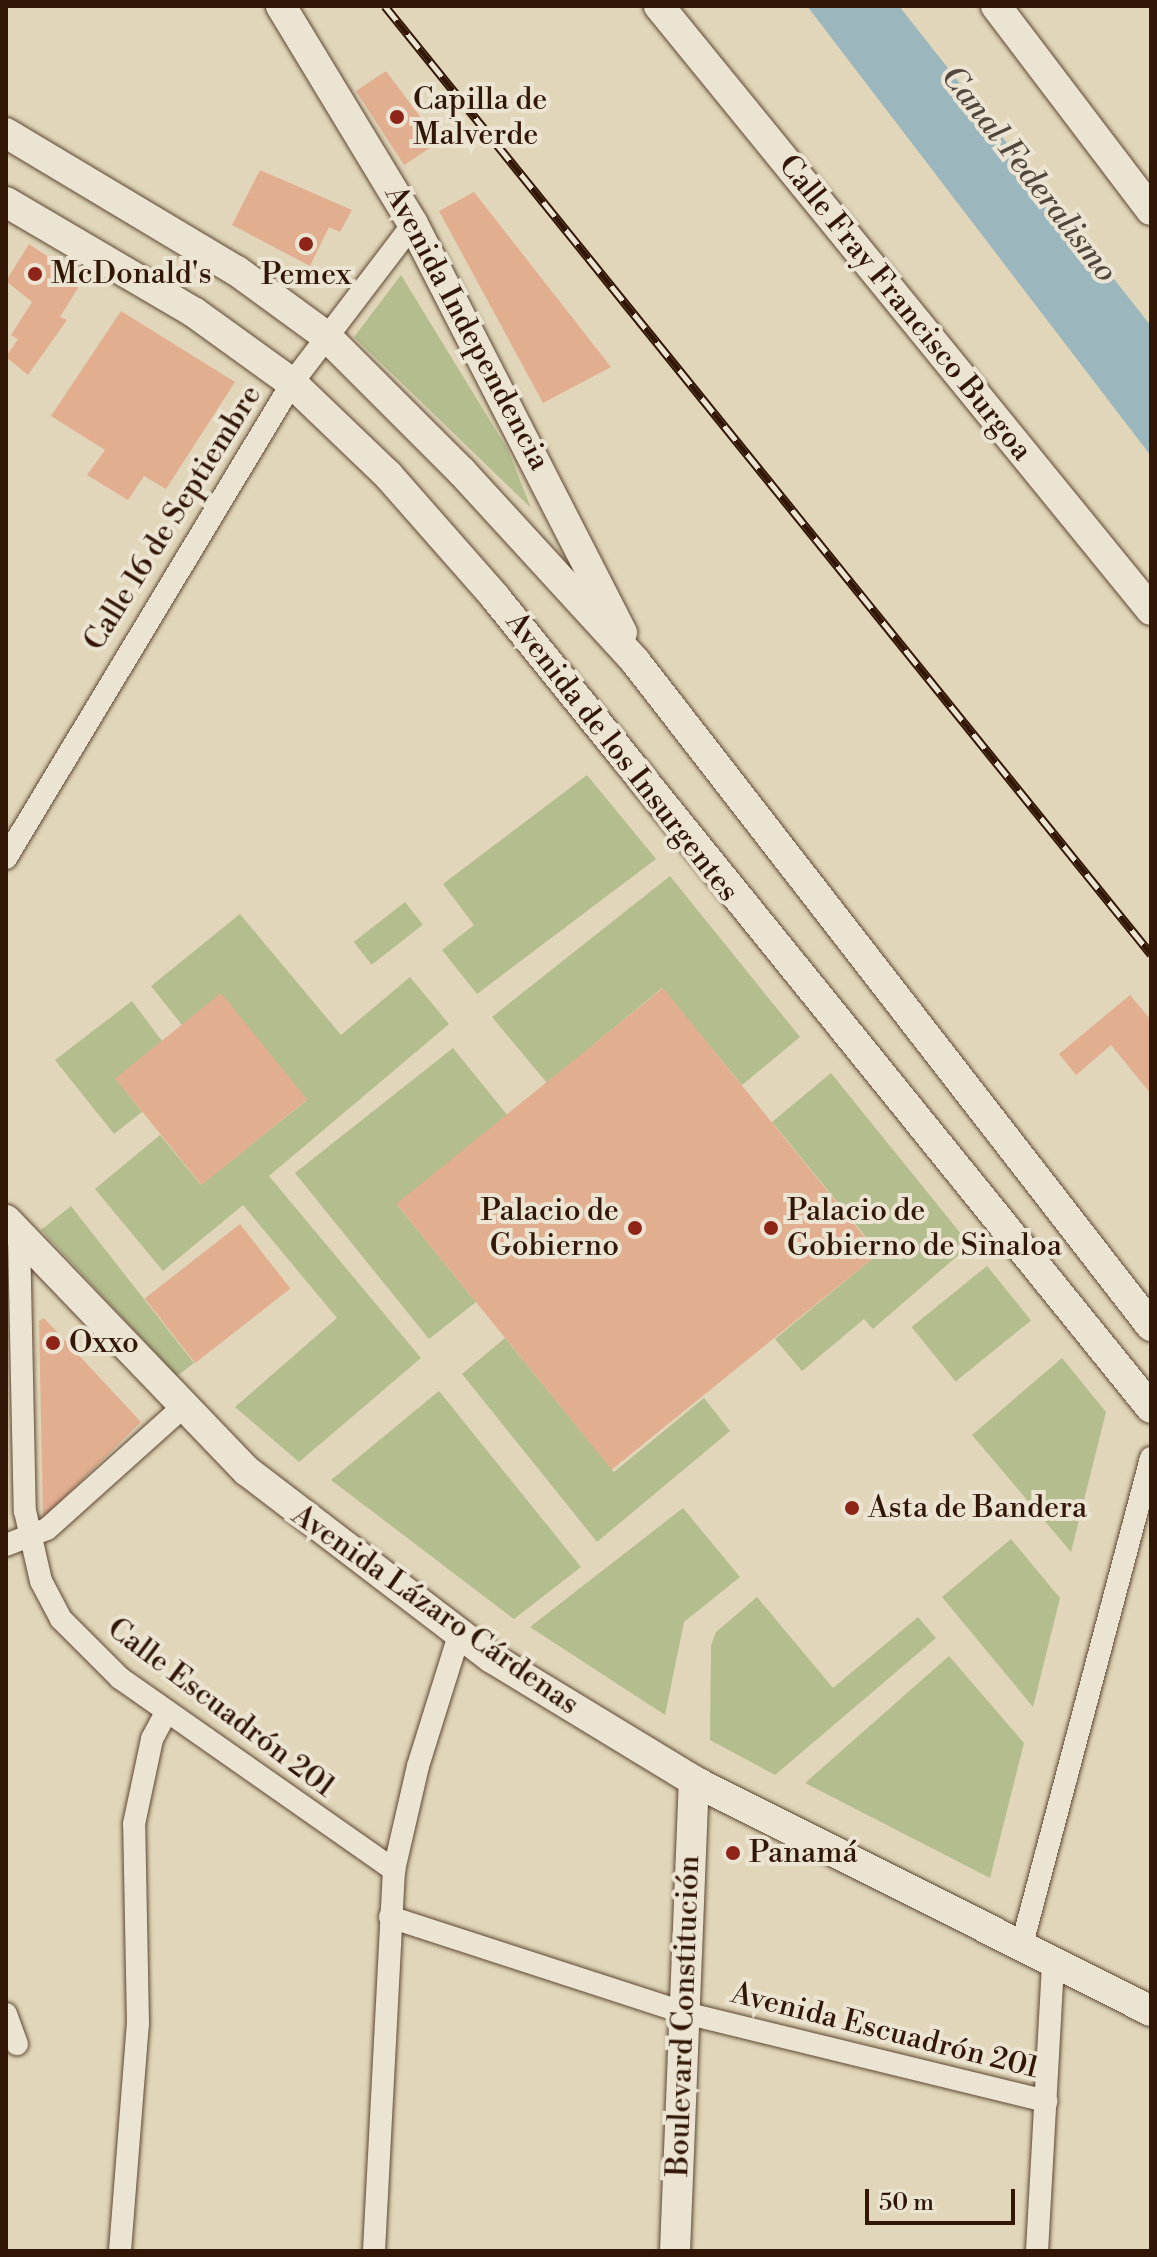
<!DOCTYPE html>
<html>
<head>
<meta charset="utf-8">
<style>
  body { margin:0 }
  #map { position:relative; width:1157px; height:2257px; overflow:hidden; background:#e1d6b9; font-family:"Libre Bodoni",serif }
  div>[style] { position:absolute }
  .green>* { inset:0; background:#b4bd8e; transform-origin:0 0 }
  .water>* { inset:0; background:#9bb6bc }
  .building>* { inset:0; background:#e2ae90; transform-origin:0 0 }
  .roads { filter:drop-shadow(0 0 2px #5e4733) drop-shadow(0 0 2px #5e4733) }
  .street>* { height:22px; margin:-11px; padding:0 11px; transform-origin:11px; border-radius:11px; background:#ece4d2 }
  .secondary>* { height:30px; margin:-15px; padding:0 15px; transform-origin:15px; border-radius:15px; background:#ece4d2 }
  .rail>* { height:9px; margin-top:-4.5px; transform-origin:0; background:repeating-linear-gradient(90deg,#ece4d2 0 18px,#331706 0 36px); box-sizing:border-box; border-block:2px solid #331706 }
  .dots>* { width:22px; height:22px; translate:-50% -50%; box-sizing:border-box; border:4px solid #ece4d2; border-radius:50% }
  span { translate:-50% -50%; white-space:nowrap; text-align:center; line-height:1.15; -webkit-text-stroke:8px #ece4d2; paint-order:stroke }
  .poi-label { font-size:30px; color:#331706 }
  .left { translate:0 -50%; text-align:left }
  .right { translate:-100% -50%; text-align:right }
  .street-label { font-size:30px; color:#331706 }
  .water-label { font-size:32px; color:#52473d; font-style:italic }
  .frame { position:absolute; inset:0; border:8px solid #331706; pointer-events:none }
  .scale { position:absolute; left:865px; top:2189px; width:150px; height:36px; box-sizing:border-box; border:4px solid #331706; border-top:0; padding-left:10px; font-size:24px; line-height:28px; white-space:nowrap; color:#331706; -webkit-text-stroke:6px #ece4d2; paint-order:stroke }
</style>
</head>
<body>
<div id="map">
  <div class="green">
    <div style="clip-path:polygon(401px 275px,508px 450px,531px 508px,354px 337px)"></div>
    <div style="clip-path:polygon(587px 775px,656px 859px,477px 994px,442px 950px,474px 925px,443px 884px)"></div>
    <div style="clip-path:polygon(670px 876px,800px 1037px,742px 1085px,662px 988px,547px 1083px,492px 1017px)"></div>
    <div style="left:405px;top:902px;width:29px;height:65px;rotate:52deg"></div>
    <div style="clip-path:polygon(240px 914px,341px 1035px,410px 977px,449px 1024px,269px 1176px,421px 1358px,299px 1462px,235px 1407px,337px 1318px,243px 1205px,163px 1271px,95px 1189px,160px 1135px,201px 1185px,306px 1101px,221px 994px,182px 1025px,151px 986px)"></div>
    <div style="clip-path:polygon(132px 1001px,162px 1041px,116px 1079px,142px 1112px,114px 1134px,55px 1060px)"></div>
    <div style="clip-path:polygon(453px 1048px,508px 1116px,398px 1206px,476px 1302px,429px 1339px,295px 1173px)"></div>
    <div style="clip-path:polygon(831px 1073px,970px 1245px,873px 1329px,864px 1319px,802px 1371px,775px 1339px,879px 1253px,772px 1122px)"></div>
    <div style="clip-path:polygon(71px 1206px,194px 1363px,177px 1376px,41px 1230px)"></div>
    <div style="left:987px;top:1266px;width:70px;height:97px;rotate:51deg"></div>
    <div style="clip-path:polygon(505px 1338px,614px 1472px,704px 1398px,730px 1431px,597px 1542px,462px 1374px)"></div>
    <div style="clip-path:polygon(1062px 1358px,1106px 1412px,1071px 1552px,972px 1435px)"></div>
    <div style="clip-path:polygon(439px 1391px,581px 1567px,514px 1619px,331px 1480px)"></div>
    <div style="clip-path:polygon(683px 1508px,740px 1577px,684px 1622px,665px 1715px,530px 1627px)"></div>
    <div style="clip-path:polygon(1011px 1539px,1060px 1598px,1033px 1707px,942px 1597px)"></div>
    <div style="clip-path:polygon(757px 1597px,833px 1688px,918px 1617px,936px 1638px,775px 1775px,710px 1740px,711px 1645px,716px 1632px)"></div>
    <div style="clip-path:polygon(949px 1656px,1024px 1743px,990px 1878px,805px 1783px)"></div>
  </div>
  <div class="water">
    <div style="clip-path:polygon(807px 6px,899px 6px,1151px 326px,1151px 456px)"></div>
  </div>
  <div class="building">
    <div style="clip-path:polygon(386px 71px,439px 142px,404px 165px,356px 91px)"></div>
    <div style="clip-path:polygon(260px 170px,352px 210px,340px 232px,329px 227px,310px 266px,232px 225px)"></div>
    <div style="clip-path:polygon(474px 192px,611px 367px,543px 403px,439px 211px)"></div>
    <div style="clip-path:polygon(29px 244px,83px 280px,60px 317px,67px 320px,28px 375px,6px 357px,18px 339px,11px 335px,32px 302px,6px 281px)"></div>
    <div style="clip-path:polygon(121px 311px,235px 382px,166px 489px,144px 476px,128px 500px,87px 475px,105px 450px,51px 416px)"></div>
    <div style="left:663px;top:988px;width:342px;height:343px;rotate:51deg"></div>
    <div style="left:221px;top:993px;width:137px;height:136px;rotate:51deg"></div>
    <div style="clip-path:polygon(1130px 995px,1151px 1020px,1151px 1094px,1111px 1045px,1076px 1075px,1059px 1054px)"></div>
    <div style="left:240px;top:1224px;width:82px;height:121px;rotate:52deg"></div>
    <div style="clip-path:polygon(44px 1318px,141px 1422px,43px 1518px,39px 1321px)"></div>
  </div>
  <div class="roads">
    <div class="street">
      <div style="left:6px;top:858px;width:554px;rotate:-58.95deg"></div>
      <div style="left:292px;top:383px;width:200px;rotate:-52.7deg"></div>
      <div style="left:19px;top:1236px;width:275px;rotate:88.8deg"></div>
      <div style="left:25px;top:1511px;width:72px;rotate:77.1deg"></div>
      <div style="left:41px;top:1581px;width:43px;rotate:62.2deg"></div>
      <div style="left:61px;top:1619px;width:83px;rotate:45deg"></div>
      <div style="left:120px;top:1678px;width:335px;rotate:35deg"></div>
      <div style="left:6px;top:1545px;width:44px;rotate:-21.3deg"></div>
      <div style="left:47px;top:1529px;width:183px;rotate:-41.9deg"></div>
      <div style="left:390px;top:1917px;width:310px;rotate:18deg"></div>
      <div style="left:685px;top:2013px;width:372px;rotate:13.7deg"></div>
      <div style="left:1021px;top:1948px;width:507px;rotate:-75.14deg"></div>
      <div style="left:6px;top:2014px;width:32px;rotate:70deg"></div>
      <div style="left:120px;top:2251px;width:228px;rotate:-85.5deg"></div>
      <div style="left:138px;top:2024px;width:200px;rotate:-91.1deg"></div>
      <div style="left:134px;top:1824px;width:87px;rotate:-78deg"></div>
      <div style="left:152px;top:1739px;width:30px;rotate:-62deg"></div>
      <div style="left:374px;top:2251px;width:382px;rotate:-87deg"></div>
      <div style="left:394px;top:1870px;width:107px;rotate:-77deg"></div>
      <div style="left:418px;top:1766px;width:137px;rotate:-72.6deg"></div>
      <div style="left:1037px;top:2251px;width:287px;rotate:-86.8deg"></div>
    </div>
    <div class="secondary">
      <div style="left:281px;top:6px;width:255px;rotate:58.8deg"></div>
      <div style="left:413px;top:224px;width:459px;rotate:62.9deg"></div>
      <div style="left:659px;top:6px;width:779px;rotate:50.83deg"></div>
      <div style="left:996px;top:6px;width:256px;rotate:52.8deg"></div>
      <div style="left:6px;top:133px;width:269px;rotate:30.9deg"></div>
      <div style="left:237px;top:271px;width:110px;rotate:36.1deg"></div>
      <div style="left:326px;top:336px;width:192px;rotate:45deg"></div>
      <div style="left:462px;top:472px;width:256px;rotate:47.5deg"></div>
      <div style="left:635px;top:661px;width:842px;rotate:52.19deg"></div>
      <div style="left:6px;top:202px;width:219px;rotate:30.4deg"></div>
      <div style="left:195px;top:313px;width:120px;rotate:35.8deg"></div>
      <div style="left:292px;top:383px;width:133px;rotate:43.8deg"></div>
      <div style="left:388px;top:475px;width:162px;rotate:48.7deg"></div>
      <div style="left:495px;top:597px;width:1043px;rotate:51.03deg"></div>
      <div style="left:6px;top:1220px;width:348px;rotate:46.2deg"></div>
      <div style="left:247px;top:1471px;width:308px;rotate:37.4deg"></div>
      <div style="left:492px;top:1658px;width:237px;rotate:31.3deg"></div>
      <div style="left:694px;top:1781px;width:512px;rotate:26.72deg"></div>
      <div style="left:675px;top:2251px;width:470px;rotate:-87.7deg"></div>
    </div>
  </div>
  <div class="rail">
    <div style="left:385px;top:6px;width:1219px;rotate:51.06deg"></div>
  </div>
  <div class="dots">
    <div style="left:397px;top:117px;background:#8f2418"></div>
    <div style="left:306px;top:244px;background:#8f2418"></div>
    <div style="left:35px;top:274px;background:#8f2418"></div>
    <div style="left:635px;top:1228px;background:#8f2418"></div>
    <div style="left:771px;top:1228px;background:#8f2418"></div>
    <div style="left:53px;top:1343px;background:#8f2418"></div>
    <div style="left:852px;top:1508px;background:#8f2418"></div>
    <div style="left:733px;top:1853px;background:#8f2418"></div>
  </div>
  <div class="poi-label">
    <span class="left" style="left:413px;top:117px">Capilla de<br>Malverde</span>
    <span class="left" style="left:51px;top:274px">McDonald's</span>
    <span style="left:306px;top:275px">Pemex</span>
    <span class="right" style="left:619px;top:1228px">Palacio de<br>Gobierno</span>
    <span class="left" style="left:787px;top:1228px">Palacio de<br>Gobierno de Sinaloa</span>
    <span class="left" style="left:69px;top:1343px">Oxxo</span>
    <span class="left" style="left:868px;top:1508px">Asta de Bandera</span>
    <span class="left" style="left:749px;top:1853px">Panamá</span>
  </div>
  <div class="street-label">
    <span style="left:905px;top:308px;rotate:51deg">Calle Fray Francisco Burgoa</span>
    <span style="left:467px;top:328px;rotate:62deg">Avenida Independencia</span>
    <span style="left:173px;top:518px;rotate:-58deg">Calle 16 de Septiembre</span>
    <span style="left:622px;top:757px;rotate:52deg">Avenida de los Insurgentes</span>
    <span style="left:435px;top:1610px;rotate:35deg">Avenida Lázaro Cárdenas</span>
    <span style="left:221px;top:1708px;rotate:37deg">Calle Escuadrón 201</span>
    <span style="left:684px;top:2016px;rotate:-88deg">Boulevard Constitución</span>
    <span style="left:885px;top:2031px;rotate:14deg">Avenida Escuadrón 201</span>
  </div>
  <div class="water-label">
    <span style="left:1029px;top:174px;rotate:52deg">Canal Federalismo</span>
  </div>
  <div class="frame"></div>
  <div class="scale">50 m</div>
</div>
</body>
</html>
